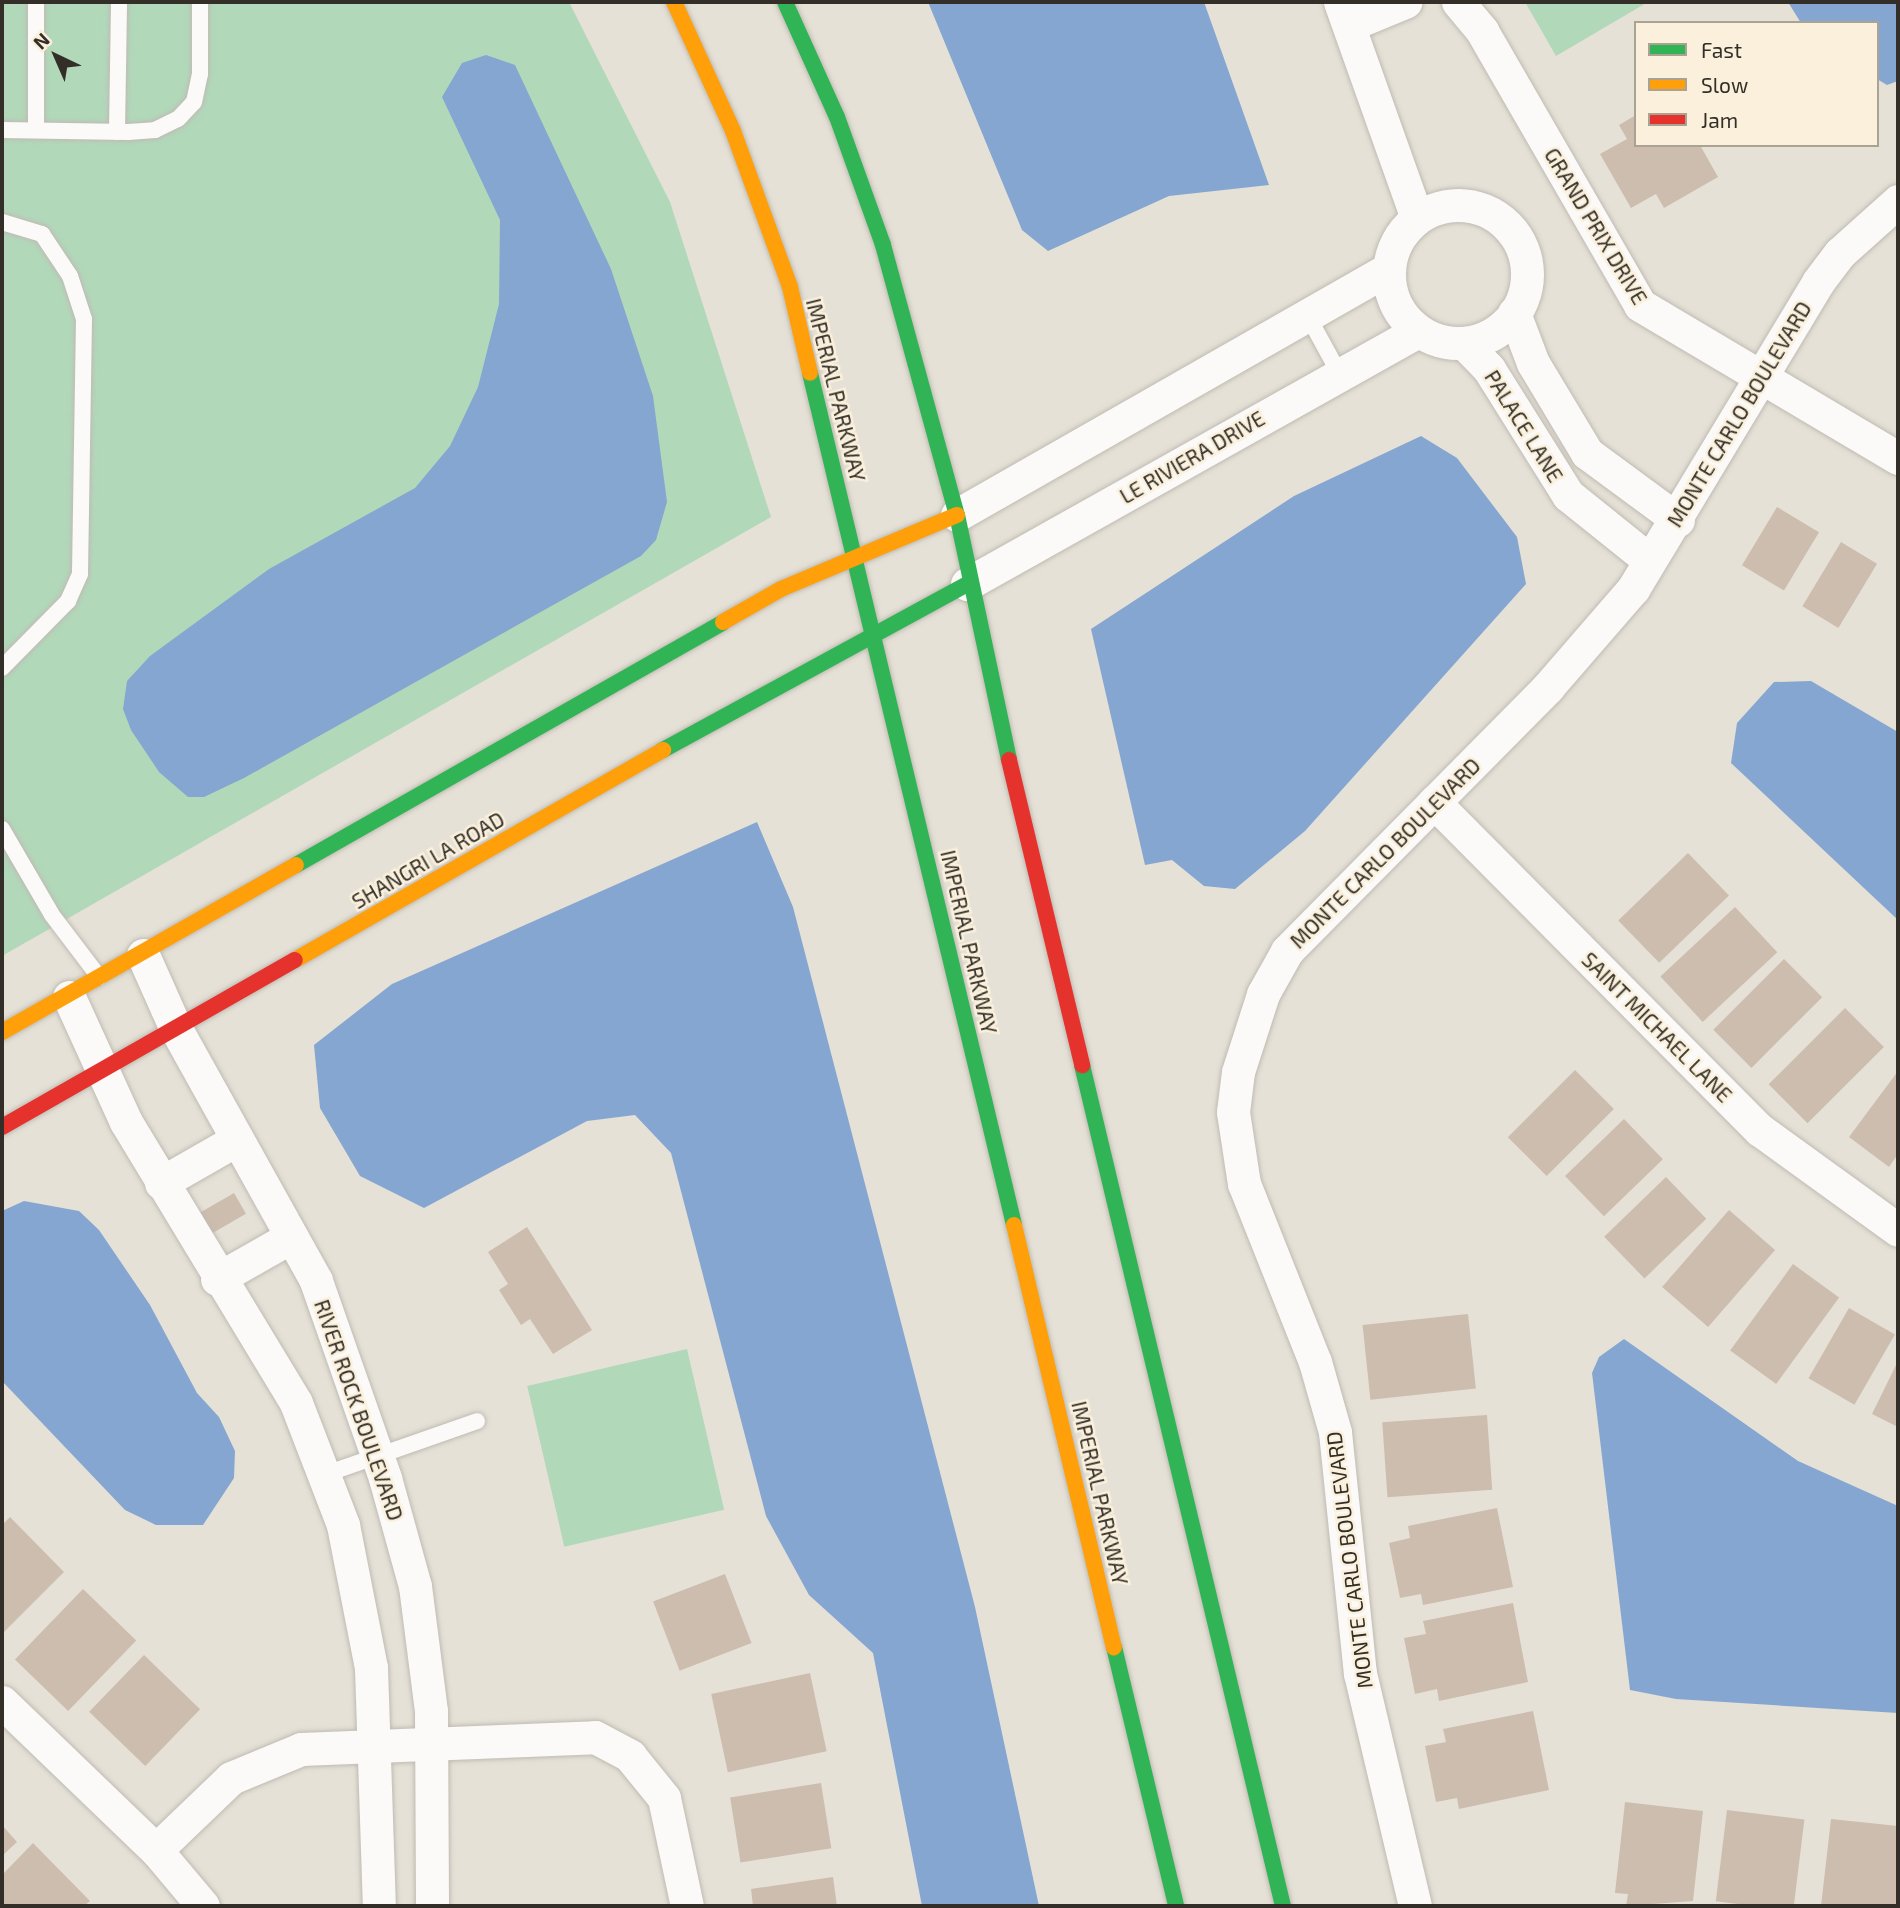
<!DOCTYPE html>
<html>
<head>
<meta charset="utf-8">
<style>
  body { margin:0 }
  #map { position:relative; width:1900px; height:1908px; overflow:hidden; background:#e6e1d6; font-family:"Exo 2",sans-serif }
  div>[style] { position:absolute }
  .green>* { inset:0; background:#b2d8ba; transform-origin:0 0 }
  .water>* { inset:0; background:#85a6d0 }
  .building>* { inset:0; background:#cdbdae; transform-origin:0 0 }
  .roads { filter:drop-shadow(0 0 2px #bfbbb3) drop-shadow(0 0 2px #bfbbb3) }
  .lane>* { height:16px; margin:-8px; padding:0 8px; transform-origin:8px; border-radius:8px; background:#fbfaf9 }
  .street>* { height:33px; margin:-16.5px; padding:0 16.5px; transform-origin:16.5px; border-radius:16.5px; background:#fbfaf9 }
  .street>.ring { margin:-16.5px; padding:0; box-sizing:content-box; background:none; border:33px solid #fbfaf9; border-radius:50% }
  .fast>* { height:16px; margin:-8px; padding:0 8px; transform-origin:8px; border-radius:8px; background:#30b455 }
  .slow>* { height:16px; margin:-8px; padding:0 8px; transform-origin:8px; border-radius:8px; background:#ff9f0a }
  .jam>* { height:16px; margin:-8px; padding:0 8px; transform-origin:8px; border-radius:8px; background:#e5322d }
  span { translate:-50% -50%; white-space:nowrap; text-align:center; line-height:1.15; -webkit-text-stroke:5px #faf0dc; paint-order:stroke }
  .street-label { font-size:21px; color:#332f28 }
  .frame { position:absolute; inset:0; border:4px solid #332f28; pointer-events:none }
  .legend { position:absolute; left:1634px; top:21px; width:245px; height:126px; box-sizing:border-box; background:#faf0dc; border:2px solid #aaa394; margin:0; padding:9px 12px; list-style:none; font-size:21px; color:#332f28 }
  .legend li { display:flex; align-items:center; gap:14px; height:35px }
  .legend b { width:35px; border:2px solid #aaa394 }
  .north { position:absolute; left:21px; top:21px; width:70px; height:70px; -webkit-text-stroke:5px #faf0dc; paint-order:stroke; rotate:316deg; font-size:19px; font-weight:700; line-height:28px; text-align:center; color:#332f28 }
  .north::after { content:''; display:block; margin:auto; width:24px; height:32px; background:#332f28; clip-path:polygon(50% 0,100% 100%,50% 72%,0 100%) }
</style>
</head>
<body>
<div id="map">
  <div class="green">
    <div style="clip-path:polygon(2px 2px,569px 2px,670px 202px,771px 517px,2px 956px)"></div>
    <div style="clip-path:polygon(1525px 2px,1648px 2px,1556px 56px)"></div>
    <div style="left:687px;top:1349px;width:165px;height:164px;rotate:77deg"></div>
  </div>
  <div class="water">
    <div style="clip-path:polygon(928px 2px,1204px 2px,1269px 185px,1169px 196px,1048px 251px,1022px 230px)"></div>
    <div style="clip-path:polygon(1788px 2px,1898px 2px,1898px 81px,1887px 85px,1877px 79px,1877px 23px,1801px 23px)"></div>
    <div style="clip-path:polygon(486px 55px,515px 65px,611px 269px,653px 396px,667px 502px,656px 540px,641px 556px,244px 778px,204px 797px,188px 797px,159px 772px,131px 730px,123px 709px,127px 681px,150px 656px,269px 569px,415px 488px,450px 446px,478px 387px,499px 304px,500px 220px,442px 97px,462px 63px)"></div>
    <div style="clip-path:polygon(1421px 436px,1457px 458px,1517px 537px,1526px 584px,1305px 831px,1235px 889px,1204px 886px,1172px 860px,1145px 865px,1091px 629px,1294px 496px)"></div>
    <div style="clip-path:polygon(1811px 681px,1898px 732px,1898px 920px,1731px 763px,1737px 723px,1774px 682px)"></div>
    <div style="clip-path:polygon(757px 822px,793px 907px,975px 1607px,1039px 1906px,922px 1906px,873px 1653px,809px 1595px,766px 1516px,671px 1153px,635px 1115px,587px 1121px,424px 1208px,360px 1176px,320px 1108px,314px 1045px,392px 984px)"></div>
    <div style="clip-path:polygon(24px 1201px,79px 1211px,99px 1230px,150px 1305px,197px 1393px,219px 1417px,235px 1451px,234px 1478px,203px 1525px,156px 1525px,125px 1510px,2px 1381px,2px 1211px)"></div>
    <div style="clip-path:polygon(1624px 1339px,1798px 1461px,1898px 1506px,1898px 1713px,1676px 1699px,1630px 1690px,1592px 1373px,1599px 1357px)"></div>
  </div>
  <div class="building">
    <div style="clip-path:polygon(1636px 115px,1636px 145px,1700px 145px,1718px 177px,1664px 208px,1656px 194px,1631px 208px,1600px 154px,1627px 139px,1619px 125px)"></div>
    <div style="left:1777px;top:507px;width:49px;height:68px;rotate:31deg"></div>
    <div style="left:1841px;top:542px;width:42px;height:75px;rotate:31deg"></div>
    <div style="left:1688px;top:853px;width:59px;height:97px;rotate:46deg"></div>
    <div style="left:1735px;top:907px;width:62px;height:102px;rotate:47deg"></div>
    <div style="left:1784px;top:959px;width:54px;height:100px;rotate:45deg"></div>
    <div style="left:1845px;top:1008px;width:55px;height:108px;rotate:45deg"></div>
    <div style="left:1575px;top:1070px;width:55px;height:95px;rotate:45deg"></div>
    <div style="clip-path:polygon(1898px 1071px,1898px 1154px,1889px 1167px,1849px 1137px)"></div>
    <div style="left:1624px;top:1119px;width:56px;height:82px;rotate:46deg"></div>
    <div style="left:1666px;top:1177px;width:58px;height:86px;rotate:46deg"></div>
    <div style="left:234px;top:1193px;width:24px;height:54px;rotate:60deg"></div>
    <div style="left:1729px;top:1210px;width:61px;height:102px;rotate:41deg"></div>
    <div style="clip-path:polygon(527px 1227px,592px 1330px,553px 1354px,530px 1319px,521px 1325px,499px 1290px,508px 1284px,488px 1252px)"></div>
    <div style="left:1793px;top:1264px;width:57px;height:107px;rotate:36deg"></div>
    <div style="left:1849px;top:1308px;width:53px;height:81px;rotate:30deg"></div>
    <div style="left:1468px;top:1314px;width:75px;height:106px;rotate:84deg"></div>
    <div style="clip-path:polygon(1898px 1361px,1898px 1427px,1872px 1414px)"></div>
    <div style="left:1487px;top:1415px;width:75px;height:105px;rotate:86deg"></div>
    <div style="clip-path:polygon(1497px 1508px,1513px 1587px,1423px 1605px,1421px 1594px,1400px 1598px,1389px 1543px,1410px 1538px,1408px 1526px)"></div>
    <div style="clip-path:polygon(10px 1517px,64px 1572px,2px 1634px,2px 1525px)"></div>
    <div style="left:725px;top:1574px;width:74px;height:77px;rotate:69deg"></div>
    <div style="left:83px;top:1589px;width:74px;height:98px;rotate:44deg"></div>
    <div style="clip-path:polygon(1513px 1603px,1528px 1682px,1439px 1701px,1437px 1689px,1415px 1694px,1404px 1638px,1426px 1634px,1423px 1621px)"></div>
    <div style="left:144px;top:1655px;width:78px;height:79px;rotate:44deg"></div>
    <div style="left:810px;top:1673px;width:80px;height:101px;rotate:78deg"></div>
    <div style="clip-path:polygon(1533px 1711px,1549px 1790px,1459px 1809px,1457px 1798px,1436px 1802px,1425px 1746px,1446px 1742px,1443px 1729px)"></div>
    <div style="left:821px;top:1783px;width:66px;height:92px;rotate:81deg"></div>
    <div style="clip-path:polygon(1625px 1802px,1703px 1811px,1693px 1901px,1626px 1906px,1628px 1894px,1615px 1893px)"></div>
    <div style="left:1727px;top:1810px;width:78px;height:92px;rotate:7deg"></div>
    <div style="clip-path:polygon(1831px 1819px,1898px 1826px,1898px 1906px,1821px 1906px)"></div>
    <div style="clip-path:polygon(2px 1825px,17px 1842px,2px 1856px)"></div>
    <div style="clip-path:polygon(33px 1843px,90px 1901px,84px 1906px,2px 1906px,2px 1875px)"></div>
    <div style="clip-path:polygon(833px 1877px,837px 1906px,753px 1906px,751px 1889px)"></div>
  </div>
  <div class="roads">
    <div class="lane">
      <div style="left:2px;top:130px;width:126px;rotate:0.9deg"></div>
      <div style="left:128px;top:132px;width:27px;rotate:-4deg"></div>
      <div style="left:155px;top:130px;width:25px;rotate:-26deg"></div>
      <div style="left:178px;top:119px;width:23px;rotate:-47deg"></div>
      <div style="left:194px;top:102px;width:29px;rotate:-78deg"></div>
      <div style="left:200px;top:74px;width:72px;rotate:-90deg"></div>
      <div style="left:36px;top:130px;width:128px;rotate:-90deg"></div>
      <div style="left:117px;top:132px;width:130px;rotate:-89.1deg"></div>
      <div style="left:2px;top:222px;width:42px;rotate:16.7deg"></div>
      <div style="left:42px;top:234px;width:50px;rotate:56.3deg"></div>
      <div style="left:70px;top:276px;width:45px;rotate:72deg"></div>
      <div style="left:84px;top:319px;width:255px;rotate:90.9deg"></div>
      <div style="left:80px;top:574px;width:30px;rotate:114deg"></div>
      <div style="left:68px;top:601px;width:94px;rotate:134.6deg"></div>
      <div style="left:1309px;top:318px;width:63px;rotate:61.4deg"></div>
      <div style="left:2px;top:829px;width:99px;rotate:59.8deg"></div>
      <div style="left:52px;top:915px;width:78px;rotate:52.8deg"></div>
      <div style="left:326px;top:1474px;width:160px;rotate:-19.3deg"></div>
    </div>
    <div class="street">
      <div style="left:1340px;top:2px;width:229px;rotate:70.4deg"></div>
      <div style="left:1458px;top:2px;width:38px;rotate:50deg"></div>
      <div style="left:1482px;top:31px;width:316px;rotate:60deg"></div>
      <div style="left:1640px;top:305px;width:300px;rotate:30.7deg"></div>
      <div style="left:1349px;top:25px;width:61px;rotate:-22.3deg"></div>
      <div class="ring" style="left:1389px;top:205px;width:105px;height:105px"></div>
      <div style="left:1514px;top:313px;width:53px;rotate:69.2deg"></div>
      <div style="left:1533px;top:363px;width:105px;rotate:59deg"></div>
      <div style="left:1587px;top:453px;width:113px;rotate:36.4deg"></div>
      <div style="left:1464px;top:343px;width:36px;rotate:46deg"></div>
      <div style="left:1489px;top:369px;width:149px;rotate:57.9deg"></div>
      <div style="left:1568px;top:495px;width:104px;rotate:38.7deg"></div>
      <div style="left:957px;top:515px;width:496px;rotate:-29.7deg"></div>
      <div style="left:967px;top:584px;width:517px;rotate:-29.29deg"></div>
      <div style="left:1434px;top:802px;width:462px;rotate:45.2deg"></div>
      <div style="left:1760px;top:1130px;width:170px;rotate:35.9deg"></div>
      <div style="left:143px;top:955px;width:81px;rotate:66deg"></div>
      <div style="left:176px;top:1029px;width:288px;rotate:60.9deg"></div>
      <div style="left:316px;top:1281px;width:209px;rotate:70.7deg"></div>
      <div style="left:385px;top:1478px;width:112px;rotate:74.5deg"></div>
      <div style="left:415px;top:1586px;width:126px;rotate:82.7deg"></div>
      <div style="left:431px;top:1711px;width:195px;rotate:89.7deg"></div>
      <div style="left:69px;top:997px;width:137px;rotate:65.5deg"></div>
      <div style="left:126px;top:1122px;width:328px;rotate:58.8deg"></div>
      <div style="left:296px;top:1403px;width:131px;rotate:68.9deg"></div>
      <div style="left:343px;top:1525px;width:146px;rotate:78.9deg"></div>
      <div style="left:371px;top:1668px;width:238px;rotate:88.1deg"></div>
      <div style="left:161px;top:1183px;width:86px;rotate:-29.8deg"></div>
      <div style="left:217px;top:1279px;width:85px;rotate:-29.6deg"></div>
      <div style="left:2px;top:1702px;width:214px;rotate:43.9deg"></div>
      <div style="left:156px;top:1850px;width:73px;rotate:50deg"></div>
      <div style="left:156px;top:1850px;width:104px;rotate:-43.8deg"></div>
      <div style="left:231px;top:1778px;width:76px;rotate:-22.5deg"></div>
      <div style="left:301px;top:1749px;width:294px;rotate:-2.3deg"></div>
      <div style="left:595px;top:1737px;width:40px;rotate:28deg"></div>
      <div style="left:630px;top:1756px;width:54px;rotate:51deg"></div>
      <div style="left:664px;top:1798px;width:110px;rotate:78deg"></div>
      <div style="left:1415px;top:1906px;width:238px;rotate:-103.3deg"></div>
      <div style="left:1360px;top:1674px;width:243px;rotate:-95.9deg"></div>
      <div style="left:1335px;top:1432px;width:73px;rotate:-105.9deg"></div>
      <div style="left:1315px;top:1362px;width:192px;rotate:-111.7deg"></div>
      <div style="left:1244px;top:1184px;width:73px;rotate:-98.7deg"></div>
      <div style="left:1233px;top:1112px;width:40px;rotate:-82.9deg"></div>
      <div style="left:1238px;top:1072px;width:82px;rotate:-72.2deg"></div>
      <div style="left:1263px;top:994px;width:49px;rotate:-60.8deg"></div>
      <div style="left:1287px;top:951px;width:371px;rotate:-45.3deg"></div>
      <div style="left:1548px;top:687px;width:130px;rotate:-49.1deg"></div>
      <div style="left:1633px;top:589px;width:358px;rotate:-58.9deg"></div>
      <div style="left:1818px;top:282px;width:36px;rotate:-53deg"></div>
      <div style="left:1840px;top:253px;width:78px;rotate:-41.9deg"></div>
    </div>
    <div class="fast">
      <div style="left:785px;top:2px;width:126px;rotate:65.7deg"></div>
      <div style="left:837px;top:117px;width:136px;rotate:70.2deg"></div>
      <div style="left:883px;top:245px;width:280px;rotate:74.7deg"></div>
      <div style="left:957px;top:515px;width:250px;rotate:78deg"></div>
      <div style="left:810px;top:373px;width:876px;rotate:76.53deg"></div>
      <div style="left:663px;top:750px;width:346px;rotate:-28.6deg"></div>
      <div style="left:296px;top:865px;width:491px;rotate:-29.6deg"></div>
      <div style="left:1082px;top:1065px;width:865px;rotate:76.56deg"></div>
      <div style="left:1114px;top:1647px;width:266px;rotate:76.5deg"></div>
    </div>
    <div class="slow">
      <div style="left:674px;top:2px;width:142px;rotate:65.4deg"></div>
      <div style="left:733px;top:131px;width:166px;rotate:69.9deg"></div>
      <div style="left:790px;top:287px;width:88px;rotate:76.9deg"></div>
      <div style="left:723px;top:622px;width:67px;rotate:-29.6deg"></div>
      <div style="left:781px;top:589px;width:191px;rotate:-22.8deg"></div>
      <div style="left:295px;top:960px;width:424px;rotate:-29.7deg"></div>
      <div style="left:2px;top:1032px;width:338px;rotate:-29.6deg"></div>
      <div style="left:1014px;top:1225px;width:434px;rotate:76.7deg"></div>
    </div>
    <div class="jam">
      <div style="left:1009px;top:760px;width:314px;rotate:76.5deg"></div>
      <div style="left:2px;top:1127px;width:337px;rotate:-29.7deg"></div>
    </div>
  </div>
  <div class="street-label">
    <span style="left:1596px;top:226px;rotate:59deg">GRAND PRIX DRIVE</span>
    <span style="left:836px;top:390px;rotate:76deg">IMPERIAL PARKWAY</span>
    <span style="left:1739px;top:414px;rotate:-59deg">MONTE CARLO BOULEVARD</span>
    <span style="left:1524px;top:426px;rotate:58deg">PALACE LANE</span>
    <span style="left:1192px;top:457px;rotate:-30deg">LE RIVIERA DRIVE</span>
    <span style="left:1385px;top:853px;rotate:-45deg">MONTE CARLO BOULEVARD</span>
    <span style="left:428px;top:860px;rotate:-30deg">SHANGRI LA ROAD</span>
    <span style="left:969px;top:942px;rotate:77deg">IMPERIAL PARKWAY</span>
    <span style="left:1657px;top:1027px;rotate:45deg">SAINT MICHAEL LANE</span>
    <span style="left:359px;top:1410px;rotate:71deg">RIVER ROCK BOULEVARD</span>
    <span style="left:1100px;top:1493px;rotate:77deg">IMPERIAL PARKWAY</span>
    <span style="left:1349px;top:1560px;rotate:-97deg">MONTE CARLO BOULEVARD</span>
  </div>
  <div class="frame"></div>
  <ul class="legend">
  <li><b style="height:9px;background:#30b455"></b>Fast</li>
  <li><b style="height:9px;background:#ff9f0a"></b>Slow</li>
  <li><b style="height:9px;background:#e5322d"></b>Jam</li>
  </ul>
  <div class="north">N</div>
</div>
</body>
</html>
